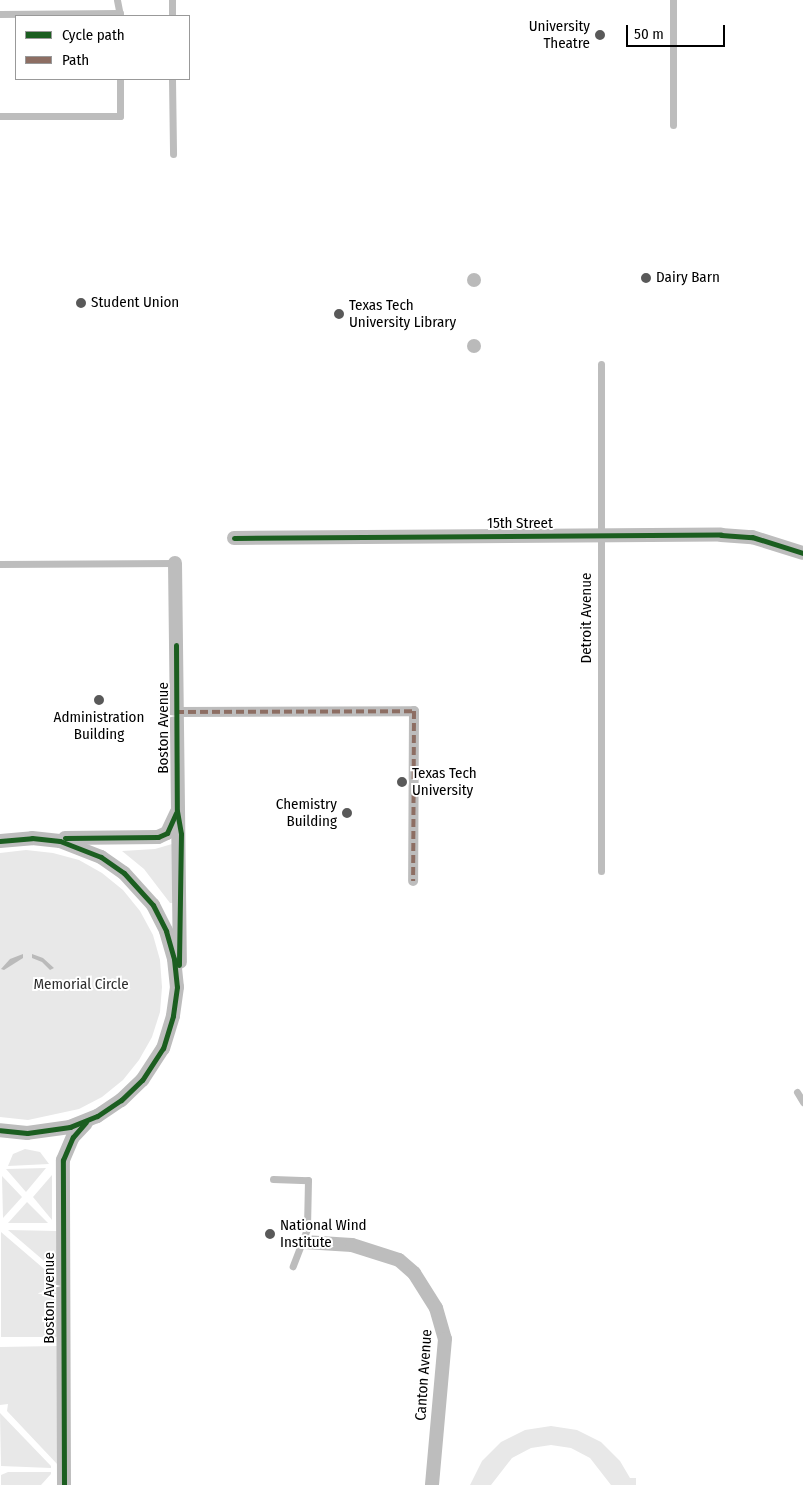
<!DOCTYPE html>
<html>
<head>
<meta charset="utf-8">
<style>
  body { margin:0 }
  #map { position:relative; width:803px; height:1485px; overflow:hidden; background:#fff; font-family:"Fira Sans Condensed",sans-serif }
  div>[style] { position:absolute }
  .green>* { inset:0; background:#e8e8e8 }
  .water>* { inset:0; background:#bababa }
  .round { border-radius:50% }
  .service>* { height:7px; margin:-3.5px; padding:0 3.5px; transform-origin:3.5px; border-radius:3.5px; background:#bdbdbd }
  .pedestrian>* { height:10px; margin:-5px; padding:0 5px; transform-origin:5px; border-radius:5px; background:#bdbdbd }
  .minor>* { height:14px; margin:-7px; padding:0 7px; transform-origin:7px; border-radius:7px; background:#bdbdbd }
  .quiet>* { height:4px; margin-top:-2px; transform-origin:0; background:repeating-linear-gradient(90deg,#8d6e63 0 8px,transparent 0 12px) }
  .cycleway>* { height:5px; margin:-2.5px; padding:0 2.5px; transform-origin:2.5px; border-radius:2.5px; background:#1b5e20 }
  .dots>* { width:14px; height:14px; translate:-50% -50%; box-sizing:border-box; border:2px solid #fff; border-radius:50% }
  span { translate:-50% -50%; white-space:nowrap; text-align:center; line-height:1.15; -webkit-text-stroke:4px #fff; paint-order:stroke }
  .poi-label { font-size:15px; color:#000 }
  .right { translate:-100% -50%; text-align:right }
  .left { translate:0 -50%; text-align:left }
  .street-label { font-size:15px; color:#000 }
  .park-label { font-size:15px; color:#2d2d2d }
  .legend { position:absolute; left:15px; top:15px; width:175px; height:65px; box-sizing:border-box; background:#fff; border:1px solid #999; margin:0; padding:6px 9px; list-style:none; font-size:15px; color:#000 }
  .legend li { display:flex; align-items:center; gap:10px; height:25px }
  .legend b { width:25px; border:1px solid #999 }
  .scale { position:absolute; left:626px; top:25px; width:99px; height:22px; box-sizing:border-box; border:2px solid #000; border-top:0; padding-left:6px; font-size:15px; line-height:18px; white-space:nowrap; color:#000; -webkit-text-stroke:4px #fff; paint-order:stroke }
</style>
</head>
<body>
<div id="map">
  <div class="green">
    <div style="clip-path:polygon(172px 844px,173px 903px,170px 903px,144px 869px,122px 851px,155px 849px)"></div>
    <div style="clip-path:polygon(26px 850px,53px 853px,79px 860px,102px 873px,123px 890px,140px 911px,153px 935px,160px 960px,162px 987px,160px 1012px,152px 1037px,139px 1060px,123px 1080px,102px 1097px,79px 1109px,28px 1120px,0 1117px,0 853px)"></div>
    <div style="clip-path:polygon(25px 1149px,40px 1152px,49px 1164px,8px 1166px,13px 1154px)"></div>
    <div style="clip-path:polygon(46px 1168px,26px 1192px,6px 1169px)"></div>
    <div style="clip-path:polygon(52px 1175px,52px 1220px,33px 1197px)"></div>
    <div style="clip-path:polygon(2px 1176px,22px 1197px,3px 1218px)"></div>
    <div style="clip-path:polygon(27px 1202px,48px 1223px,8px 1223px)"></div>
    <div style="clip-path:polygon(8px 1230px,57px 1231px,57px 1272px)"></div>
    <div style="clip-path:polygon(1px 1232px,50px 1274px,51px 1281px,58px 1281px,58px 1337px,1px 1337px)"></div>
    <div style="clip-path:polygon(57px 1346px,58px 1465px,7px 1411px,8px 1404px,0 1405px,0 1347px)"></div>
    <div style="clip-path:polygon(0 1413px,51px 1466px,51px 1468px,1px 1466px)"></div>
    <div style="clip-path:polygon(551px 1426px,577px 1430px,601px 1442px,620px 1461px,630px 1478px,636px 1478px,636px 1485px,611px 1485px,590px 1458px,571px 1448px,551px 1445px,531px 1448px,512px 1458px,491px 1485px,470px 1485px,482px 1461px,501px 1442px,525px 1430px)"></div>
    <div style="clip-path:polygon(8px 1472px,51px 1472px,51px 1474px,41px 1485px,1px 1485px,1px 1475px)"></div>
  </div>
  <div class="water">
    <div class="round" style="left:467px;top:273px;width:14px;height:14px"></div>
    <div class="round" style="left:467px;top:339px;width:14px;height:14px"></div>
    <div style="clip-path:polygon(23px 954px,23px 958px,4px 970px,1px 969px,10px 959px)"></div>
    <div style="clip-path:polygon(32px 954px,43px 958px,54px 968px,50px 970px,42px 962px,32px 958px)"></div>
  </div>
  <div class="service">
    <div style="left:117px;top:0;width:16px;rotate:79deg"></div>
    <div style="left:172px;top:0;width:16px;rotate:90deg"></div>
    <div style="left:0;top:14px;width:120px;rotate:-0.5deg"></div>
    <div style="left:172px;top:79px;width:75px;rotate:89.2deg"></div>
    <div style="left:0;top:116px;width:120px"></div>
    <div style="left:120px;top:116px;width:37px;rotate:-90deg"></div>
    <div style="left:673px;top:125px;width:125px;rotate:-90deg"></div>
    <div style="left:601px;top:364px;width:507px;rotate:90deg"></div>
    <div style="left:0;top:564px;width:175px;rotate:-0.3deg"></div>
    <div style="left:797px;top:1092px;width:12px;rotate:59deg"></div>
    <div style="left:273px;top:1179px;width:35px;rotate:2deg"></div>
    <div style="left:308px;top:1180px;width:49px;rotate:91.2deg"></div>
    <div style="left:307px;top:1229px;width:40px;rotate:111deg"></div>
  </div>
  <div class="pedestrian">
    <div style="left:176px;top:712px;width:238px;rotate:-0.2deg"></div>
    <div style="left:414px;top:711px;width:170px;rotate:90.3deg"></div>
  </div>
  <div class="minor">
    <div style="left:234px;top:538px;width:487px;rotate:-0.4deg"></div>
    <div style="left:721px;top:535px;width:31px;rotate:4deg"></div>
    <div style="left:752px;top:537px;width:53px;rotate:17.4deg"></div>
    <div style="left:175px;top:563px;width:399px;rotate:89.3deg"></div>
    <div style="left:65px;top:838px;width:93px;rotate:-0.6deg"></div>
    <div style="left:158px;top:837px;width:10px;rotate:-24deg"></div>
    <div style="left:167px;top:833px;width:23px;rotate:-65deg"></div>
    <div style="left:0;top:841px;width:32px;rotate:-5deg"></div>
    <div style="left:32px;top:838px;width:28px;rotate:6deg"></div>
    <div style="left:60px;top:841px;width:44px;rotate:21.3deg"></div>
    <div style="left:101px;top:857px;width:28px;rotate:35deg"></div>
    <div style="left:124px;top:873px;width:43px;rotate:47.8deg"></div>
    <div style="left:153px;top:905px;width:29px;rotate:63deg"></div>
    <div style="left:166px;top:931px;width:29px;rotate:74deg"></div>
    <div style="left:174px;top:959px;width:28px;rotate:84deg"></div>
    <div style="left:177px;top:987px;width:29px;rotate:98deg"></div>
    <div style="left:173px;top:1016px;width:34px;rotate:107deg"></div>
    <div style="left:163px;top:1048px;width:38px;rotate:123deg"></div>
    <div style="left:142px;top:1080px;width:29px;rotate:136deg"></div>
    <div style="left:121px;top:1100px;width:29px;rotate:146deg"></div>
    <div style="left:97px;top:1116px;width:29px;rotate:158deg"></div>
    <div style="left:70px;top:1127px;width:43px;rotate:172.1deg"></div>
    <div style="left:27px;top:1133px;width:27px;rotate:-174deg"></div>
    <div style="left:304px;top:1242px;width:48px;rotate:3.6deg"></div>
    <div style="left:352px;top:1245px;width:49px;rotate:17.7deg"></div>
    <div style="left:399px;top:1260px;width:20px;rotate:41deg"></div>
    <div style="left:414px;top:1273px;width:41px;rotate:57.8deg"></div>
    <div style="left:436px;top:1308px;width:32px;rotate:74deg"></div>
    <div style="left:445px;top:1339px;width:147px;rotate:95.1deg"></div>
    <div style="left:64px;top:1485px;width:325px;rotate:-90.2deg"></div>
    <div style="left:63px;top:1160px;width:25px;rotate:-67deg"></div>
    <div style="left:73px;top:1137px;width:19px;rotate:-47deg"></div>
  </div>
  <div class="quiet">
    <div style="left:176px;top:712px;width:238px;rotate:-0.2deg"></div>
    <div style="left:414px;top:711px;width:170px;rotate:90.3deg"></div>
  </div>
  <div class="cycleway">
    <div style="left:234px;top:538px;width:487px;rotate:-0.4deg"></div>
    <div style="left:721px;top:535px;width:31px;rotate:4deg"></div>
    <div style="left:752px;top:537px;width:53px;rotate:17.4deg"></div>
    <div style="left:176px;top:645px;width:166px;rotate:89.7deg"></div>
    <div style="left:177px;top:811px;width:23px;rotate:80deg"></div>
    <div style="left:181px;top:834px;width:131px;rotate:90.9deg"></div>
    <div style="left:65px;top:838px;width:93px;rotate:-0.6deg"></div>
    <div style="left:158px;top:837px;width:10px;rotate:-24deg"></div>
    <div style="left:167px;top:833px;width:22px;rotate:-66deg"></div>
    <div style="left:0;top:841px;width:32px;rotate:-5deg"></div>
    <div style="left:32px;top:838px;width:28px;rotate:6deg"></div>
    <div style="left:60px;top:841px;width:44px;rotate:21.3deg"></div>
    <div style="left:101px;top:857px;width:28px;rotate:35deg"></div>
    <div style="left:124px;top:873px;width:43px;rotate:47.8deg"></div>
    <div style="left:153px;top:905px;width:29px;rotate:63deg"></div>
    <div style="left:166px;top:931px;width:29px;rotate:74deg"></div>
    <div style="left:174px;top:959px;width:28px;rotate:84deg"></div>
    <div style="left:177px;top:987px;width:29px;rotate:98deg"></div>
    <div style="left:173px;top:1016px;width:34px;rotate:107deg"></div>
    <div style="left:163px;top:1048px;width:38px;rotate:123deg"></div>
    <div style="left:142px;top:1080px;width:29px;rotate:136deg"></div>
    <div style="left:121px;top:1100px;width:29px;rotate:146deg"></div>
    <div style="left:97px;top:1116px;width:29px;rotate:158deg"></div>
    <div style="left:70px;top:1127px;width:43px;rotate:172.1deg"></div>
    <div style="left:27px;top:1133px;width:27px;rotate:-174deg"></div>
    <div style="left:64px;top:1485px;width:325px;rotate:-90.2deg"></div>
    <div style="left:63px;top:1160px;width:25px;rotate:-67deg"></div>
    <div style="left:73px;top:1137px;width:20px;rotate:-49deg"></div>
  </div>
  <div class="dots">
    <div style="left:600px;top:35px;background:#595959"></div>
    <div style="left:646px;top:278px;background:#595959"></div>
    <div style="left:81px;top:303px;background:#595959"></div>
    <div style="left:339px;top:314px;background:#595959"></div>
    <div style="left:99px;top:700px;background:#595959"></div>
    <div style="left:402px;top:782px;background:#595959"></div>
    <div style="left:347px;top:813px;background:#595959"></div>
    <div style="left:270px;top:1234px;background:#595959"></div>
  </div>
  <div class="poi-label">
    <span class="right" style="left:590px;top:35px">University<br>Theatre</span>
    <span class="left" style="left:656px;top:278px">Dairy Barn</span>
    <span class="left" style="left:91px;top:303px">Student Union</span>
    <span class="left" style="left:349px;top:314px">Texas Tech<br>University Library</span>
    <span style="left:99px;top:726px">Administration<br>Building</span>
    <span class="left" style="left:412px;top:782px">Texas Tech<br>University</span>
    <span class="right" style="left:337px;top:813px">Chemistry<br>Building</span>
    <span class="left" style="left:280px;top:1234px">National Wind<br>Institute</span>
  </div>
  <div class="street-label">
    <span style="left:520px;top:524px">15th Street</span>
    <span style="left:587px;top:618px;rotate:-90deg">Detroit Avenue</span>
    <span style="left:164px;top:728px;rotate:-90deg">Boston Avenue</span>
    <span style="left:50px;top:1298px;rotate:-90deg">Boston Avenue</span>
    <span style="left:424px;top:1375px;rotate:-86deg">Canton Avenue</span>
  </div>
  <div class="park-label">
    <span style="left:81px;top:985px">Memorial Circle</span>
  </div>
  <ul class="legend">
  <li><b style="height:6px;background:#1b5e20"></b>Cycle path</li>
  <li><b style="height:6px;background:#8d6e63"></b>Path</li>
  </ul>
  <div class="scale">50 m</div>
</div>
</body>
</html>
